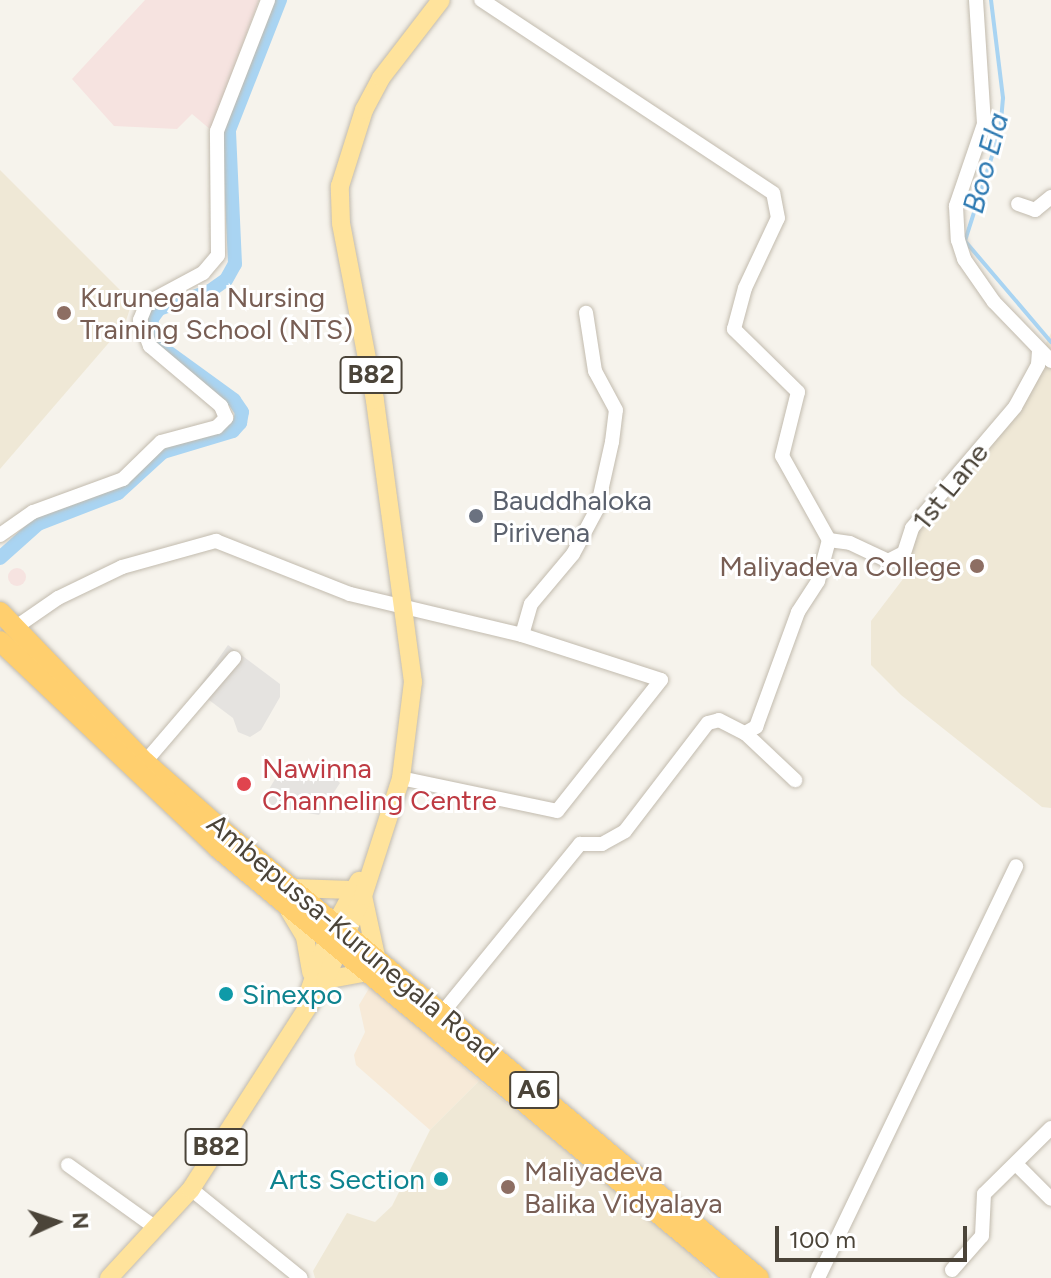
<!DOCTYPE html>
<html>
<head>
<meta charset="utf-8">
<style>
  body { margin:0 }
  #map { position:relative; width:1051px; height:1278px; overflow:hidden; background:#f6f3ec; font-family:Figtree,sans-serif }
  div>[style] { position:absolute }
  .commercial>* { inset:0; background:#f7ead8 }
  .education>* { inset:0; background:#efe8d6 }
  .medical>* { inset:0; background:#f6e3e0 }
  .round { border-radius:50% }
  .parking>* { inset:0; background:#e5e3e0 }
  .stream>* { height:4px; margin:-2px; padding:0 2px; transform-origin:2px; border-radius:2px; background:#a9d4f2 }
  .canal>* { height:14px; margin:-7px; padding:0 7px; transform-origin:7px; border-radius:7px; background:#a9d4f2 }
  .roads { filter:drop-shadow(0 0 2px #c2bbae) drop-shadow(0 0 2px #c2bbae) }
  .minor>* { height:14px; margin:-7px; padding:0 7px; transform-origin:7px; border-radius:7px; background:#fff }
  .major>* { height:18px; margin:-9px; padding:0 9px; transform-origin:9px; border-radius:9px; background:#ffe39c }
  .highway>* { height:20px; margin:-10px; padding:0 10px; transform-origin:10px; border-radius:10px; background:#ffcf6e }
  .dots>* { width:22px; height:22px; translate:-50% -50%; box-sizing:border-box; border:4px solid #fff; border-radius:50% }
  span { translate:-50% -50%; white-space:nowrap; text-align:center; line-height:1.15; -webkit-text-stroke:6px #fff; paint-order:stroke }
  .shield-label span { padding:2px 6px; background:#fff; border:2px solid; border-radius:6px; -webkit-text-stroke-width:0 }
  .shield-label { font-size:26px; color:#4b4439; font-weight:700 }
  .education-label { font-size:28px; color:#785e54 }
  .left { translate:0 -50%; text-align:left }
  .right { translate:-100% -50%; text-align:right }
  .street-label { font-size:28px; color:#4b4439 }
  .worship-label { font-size:28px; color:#5b616d }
  .health-label { font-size:28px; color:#be3a42 }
  .culture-label { font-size:28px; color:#0d838f }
  .water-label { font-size:30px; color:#2e7ab2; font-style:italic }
  .north { position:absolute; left:16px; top:1182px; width:80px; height:80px; -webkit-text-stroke:6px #fff; paint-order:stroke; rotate:87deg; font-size:22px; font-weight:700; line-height:32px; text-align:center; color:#4b4439 }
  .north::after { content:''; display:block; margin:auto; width:28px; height:36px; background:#4b4439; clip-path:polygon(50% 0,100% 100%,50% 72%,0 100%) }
  .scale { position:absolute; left:775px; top:1226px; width:192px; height:36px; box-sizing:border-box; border:4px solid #4b4439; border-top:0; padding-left:10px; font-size:24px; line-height:28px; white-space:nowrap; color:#4b4439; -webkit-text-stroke:6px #fff; paint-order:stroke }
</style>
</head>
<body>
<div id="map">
  <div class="commercial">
    <div style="clip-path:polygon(371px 985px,479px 1081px,430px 1130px,356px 1065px,354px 1055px,365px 1032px,359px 1005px)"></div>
  </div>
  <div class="education">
    <div style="clip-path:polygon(0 170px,132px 302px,125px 324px,0 469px)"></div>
    <div style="clip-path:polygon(1051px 333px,1051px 808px,1042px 807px,901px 695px,871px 665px,871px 621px,903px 579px,912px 528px,1015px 407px)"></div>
    <div style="clip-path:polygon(479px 1081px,674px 1236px,714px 1278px,315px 1278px,313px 1271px,347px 1213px,375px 1222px,392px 1206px,430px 1130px)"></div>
  </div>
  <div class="medical">
    <div style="clip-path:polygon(145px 0,259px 0,211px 130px,192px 114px,177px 129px,114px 126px,72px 79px)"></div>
    <div class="round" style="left:8px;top:568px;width:18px;height:18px"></div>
  </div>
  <div class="parking">
    <div style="clip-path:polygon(228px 645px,280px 684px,280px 697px,261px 730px,250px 737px,238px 732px,233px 718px,201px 694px,200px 685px)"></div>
    <div style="clip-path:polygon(322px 766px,340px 783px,319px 815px,273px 807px,265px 796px,281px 769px,310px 781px)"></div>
  </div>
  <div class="stream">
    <div style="left:991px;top:0;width:99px;rotate:83deg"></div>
    <div style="left:1003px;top:98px;width:33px;rotate:95deg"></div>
    <div style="left:1000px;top:131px;width:115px;rotate:107.7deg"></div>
    <div style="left:965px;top:241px;width:133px;rotate:49.6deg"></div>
  </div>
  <div class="canal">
    <div style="left:0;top:558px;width:51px;rotate:-41.8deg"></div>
    <div style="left:38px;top:524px;width:86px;rotate:-21.2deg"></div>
    <div style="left:118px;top:493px;width:61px;rotate:-42.3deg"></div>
    <div style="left:163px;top:452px;width:73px;rotate:-16.7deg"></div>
    <div style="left:233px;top:431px;width:11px;rotate:-49deg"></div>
    <div style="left:240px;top:423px;width:11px;rotate:-80deg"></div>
    <div style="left:242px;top:412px;width:14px;rotate:-124deg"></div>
    <div style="left:234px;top:400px;width:95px;rotate:-144deg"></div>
    <div style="left:157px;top:344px;width:25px;rotate:-104deg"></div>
    <div style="left:151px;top:320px;width:14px;rotate:-54deg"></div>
    <div style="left:159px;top:309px;width:54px;rotate:-19.4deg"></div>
    <div style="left:210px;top:291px;width:19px;rotate:-35deg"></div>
    <div style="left:226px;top:280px;width:18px;rotate:-61deg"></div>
    <div style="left:235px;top:264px;width:134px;rotate:-92.6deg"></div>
    <div style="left:229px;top:130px;width:140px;rotate:-68.6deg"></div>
  </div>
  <div class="roads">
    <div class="minor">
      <div style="left:976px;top:0;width:124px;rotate:86.3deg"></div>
      <div style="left:984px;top:124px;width:87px;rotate:108.9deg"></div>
      <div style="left:956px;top:206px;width:34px;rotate:87deg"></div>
      <div style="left:958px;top:240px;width:20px;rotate:72deg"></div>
      <div style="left:964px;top:259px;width:52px;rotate:55.1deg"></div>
      <div style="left:994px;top:302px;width:82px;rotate:46deg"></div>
      <div style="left:1018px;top:204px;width:18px;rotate:19deg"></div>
      <div style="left:1035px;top:210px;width:21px;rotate:-39deg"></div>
      <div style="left:0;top:535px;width:40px;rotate:-34.9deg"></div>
      <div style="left:33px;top:512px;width:96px;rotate:-20.1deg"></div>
      <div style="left:123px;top:479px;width:53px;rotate:-44.2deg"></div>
      <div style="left:161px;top:442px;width:58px;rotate:-15deg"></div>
      <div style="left:217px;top:427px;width:13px;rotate:-45deg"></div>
      <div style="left:226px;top:418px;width:13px;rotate:-113deg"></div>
      <div style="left:221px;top:406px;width:93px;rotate:-139.8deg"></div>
      <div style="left:150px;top:346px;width:28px;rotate:-111deg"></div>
      <div style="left:140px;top:320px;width:18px;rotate:-68deg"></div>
      <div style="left:147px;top:303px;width:64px;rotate:-28.2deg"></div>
      <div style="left:203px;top:273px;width:23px;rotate:-50deg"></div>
      <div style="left:218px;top:255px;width:124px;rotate:-90.5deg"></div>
      <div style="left:217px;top:131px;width:141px;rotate:-68.7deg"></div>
      <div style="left:829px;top:540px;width:21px;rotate:8deg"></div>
      <div style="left:850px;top:543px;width:42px;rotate:25.3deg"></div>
      <div style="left:888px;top:561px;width:18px;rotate:-27deg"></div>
      <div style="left:904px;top:553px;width:26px;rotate:-72deg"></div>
      <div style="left:912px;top:528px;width:159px;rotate:-49.6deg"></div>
      <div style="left:1015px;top:407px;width:48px;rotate:-61.3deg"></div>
      <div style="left:1038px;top:365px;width:14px;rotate:-86deg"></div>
      <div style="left:16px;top:627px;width:51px;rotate:-34.6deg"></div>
      <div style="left:58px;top:598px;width:71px;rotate:-25.8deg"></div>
      <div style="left:122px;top:567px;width:98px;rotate:-15.5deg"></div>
      <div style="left:216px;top:541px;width:144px;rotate:21.6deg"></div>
      <div style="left:350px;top:594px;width:177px;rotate:13.4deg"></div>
      <div style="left:522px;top:635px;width:146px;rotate:17.9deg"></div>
      <div style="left:661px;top:680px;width:167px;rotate:128.4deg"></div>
      <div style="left:557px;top:811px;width:159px;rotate:-168.1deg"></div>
      <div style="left:522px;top:635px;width:32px;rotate:-74deg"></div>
      <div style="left:531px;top:604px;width:65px;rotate:-50deg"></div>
      <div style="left:573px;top:554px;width:51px;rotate:-61.9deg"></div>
      <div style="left:597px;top:509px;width:69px;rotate:-77.4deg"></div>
      <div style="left:612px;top:442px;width:32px;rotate:-83deg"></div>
      <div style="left:616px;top:410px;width:44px;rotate:-118.3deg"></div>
      <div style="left:595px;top:371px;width:59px;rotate:-98.8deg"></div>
      <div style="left:745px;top:733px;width:69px;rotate:43.2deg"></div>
      <div style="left:145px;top:762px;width:137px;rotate:-49.4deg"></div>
      <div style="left:443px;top:1012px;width:217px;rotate:-50.8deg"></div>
      <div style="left:580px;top:844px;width:22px"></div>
      <div style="left:602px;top:844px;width:26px;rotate:-29deg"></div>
      <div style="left:625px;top:831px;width:136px;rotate:-52.5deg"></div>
      <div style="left:708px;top:723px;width:11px;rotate:-15deg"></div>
      <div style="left:719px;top:720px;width:29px;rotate:27deg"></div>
      <div style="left:745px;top:733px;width:13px;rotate:-29deg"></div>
      <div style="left:756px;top:727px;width:122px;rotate:-69.9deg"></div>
      <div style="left:798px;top:612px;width:37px;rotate:-57deg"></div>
      <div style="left:818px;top:581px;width:42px;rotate:-75deg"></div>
      <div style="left:829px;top:540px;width:96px;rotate:-119.2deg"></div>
      <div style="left:782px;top:456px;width:66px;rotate:-76deg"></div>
      <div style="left:798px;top:392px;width:90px;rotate:-135.5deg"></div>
      <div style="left:734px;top:329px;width:42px;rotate:-75deg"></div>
      <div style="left:745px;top:288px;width:77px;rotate:-64.8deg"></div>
      <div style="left:778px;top:218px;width:25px;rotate:-101deg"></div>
      <div style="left:773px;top:193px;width:350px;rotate:-146.5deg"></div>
      <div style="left:1016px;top:1164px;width:49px;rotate:45deg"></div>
      <div style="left:68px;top:1165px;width:108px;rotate:35.6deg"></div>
      <div style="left:191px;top:1189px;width:141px;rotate:39deg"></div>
      <div style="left:952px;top:1270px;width:45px;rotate:-48.6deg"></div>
      <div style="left:982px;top:1236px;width:42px;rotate:-87.3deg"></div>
      <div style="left:984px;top:1194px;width:94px;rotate:-44.6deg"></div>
      <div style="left:818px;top:1278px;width:457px;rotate:-64.3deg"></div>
    </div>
    <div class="major">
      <div style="left:293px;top:888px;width:59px;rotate:1.9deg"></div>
      <div style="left:363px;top:896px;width:61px;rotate:77.8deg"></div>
      <div style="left:289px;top:910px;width:31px;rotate:59deg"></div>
      <div style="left:305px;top:937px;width:36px;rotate:80deg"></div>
      <div style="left:325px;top:980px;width:44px;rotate:-10.5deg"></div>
      <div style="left:306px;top:1000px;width:66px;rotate:-70.5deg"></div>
      <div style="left:328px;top:938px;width:65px;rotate:-61.5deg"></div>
      <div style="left:109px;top:1278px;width:121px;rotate:-47.3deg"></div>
      <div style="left:191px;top:1189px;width:248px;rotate:-57.3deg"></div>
      <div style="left:325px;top:980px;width:92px;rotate:-65.7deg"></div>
      <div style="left:363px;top:896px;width:124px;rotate:-72.1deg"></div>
      <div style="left:401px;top:778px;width:97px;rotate:-82.9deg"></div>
      <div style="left:413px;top:682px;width:285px;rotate:-97.7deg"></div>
      <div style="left:375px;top:400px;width:180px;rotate:-100.9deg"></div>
      <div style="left:341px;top:223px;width:37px;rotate:-92deg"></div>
      <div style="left:340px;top:186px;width:80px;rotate:-72.5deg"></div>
      <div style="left:364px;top:110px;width:36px;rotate:-62deg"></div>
      <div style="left:381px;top:78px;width:98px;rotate:-52.4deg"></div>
    </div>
    <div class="highway">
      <div style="left:0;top:612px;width:209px;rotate:46deg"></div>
      <div style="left:145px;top:762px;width:112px;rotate:41.4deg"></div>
      <div style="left:229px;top:836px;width:690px;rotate:39.83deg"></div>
      <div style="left:0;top:641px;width:301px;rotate:43.5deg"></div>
      <div style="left:218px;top:848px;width:673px;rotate:39.7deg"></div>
    </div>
  </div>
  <div class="dots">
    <div style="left:64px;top:313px;background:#8d6e63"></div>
    <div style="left:476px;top:516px;background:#6b7280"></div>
    <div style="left:977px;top:566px;background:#8d6e63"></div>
    <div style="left:244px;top:784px;background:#e0444e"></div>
    <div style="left:226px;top:994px;background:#0f9aa8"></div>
    <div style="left:441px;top:1179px;background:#0f9aa8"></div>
    <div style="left:508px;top:1187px;background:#8d6e63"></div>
  </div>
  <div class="shield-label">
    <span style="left:371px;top:375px">B82</span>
    <span style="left:534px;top:1090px">A6</span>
    <span style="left:216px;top:1147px">B82</span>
  </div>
  <div class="education-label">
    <span class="left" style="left:80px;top:313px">Kurunegala Nursing<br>Training School (NTS)</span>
    <span class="right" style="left:961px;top:566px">Maliyadeva College</span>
    <span class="left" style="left:524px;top:1187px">Maliyadeva<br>Balika Vidyalaya</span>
  </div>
  <div class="street-label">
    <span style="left:950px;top:486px;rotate:-51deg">1st Lane</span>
    <span style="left:353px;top:938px;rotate:40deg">Ambepussa-Kurunegala Road</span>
  </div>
  <div class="worship-label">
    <span class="left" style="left:492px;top:516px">Bauddhaloka<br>Pirivena</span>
  </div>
  <div class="health-label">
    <span class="left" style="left:262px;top:784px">Nawinna<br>Channeling Centre</span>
  </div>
  <div class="culture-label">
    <span class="left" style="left:242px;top:994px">Sinexpo</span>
    <span class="right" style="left:425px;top:1179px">Arts Section</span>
  </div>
  <div class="water-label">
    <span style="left:986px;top:163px;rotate:-75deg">Boo Ela</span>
  </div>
  <div class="north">N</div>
  <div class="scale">100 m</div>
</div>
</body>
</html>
